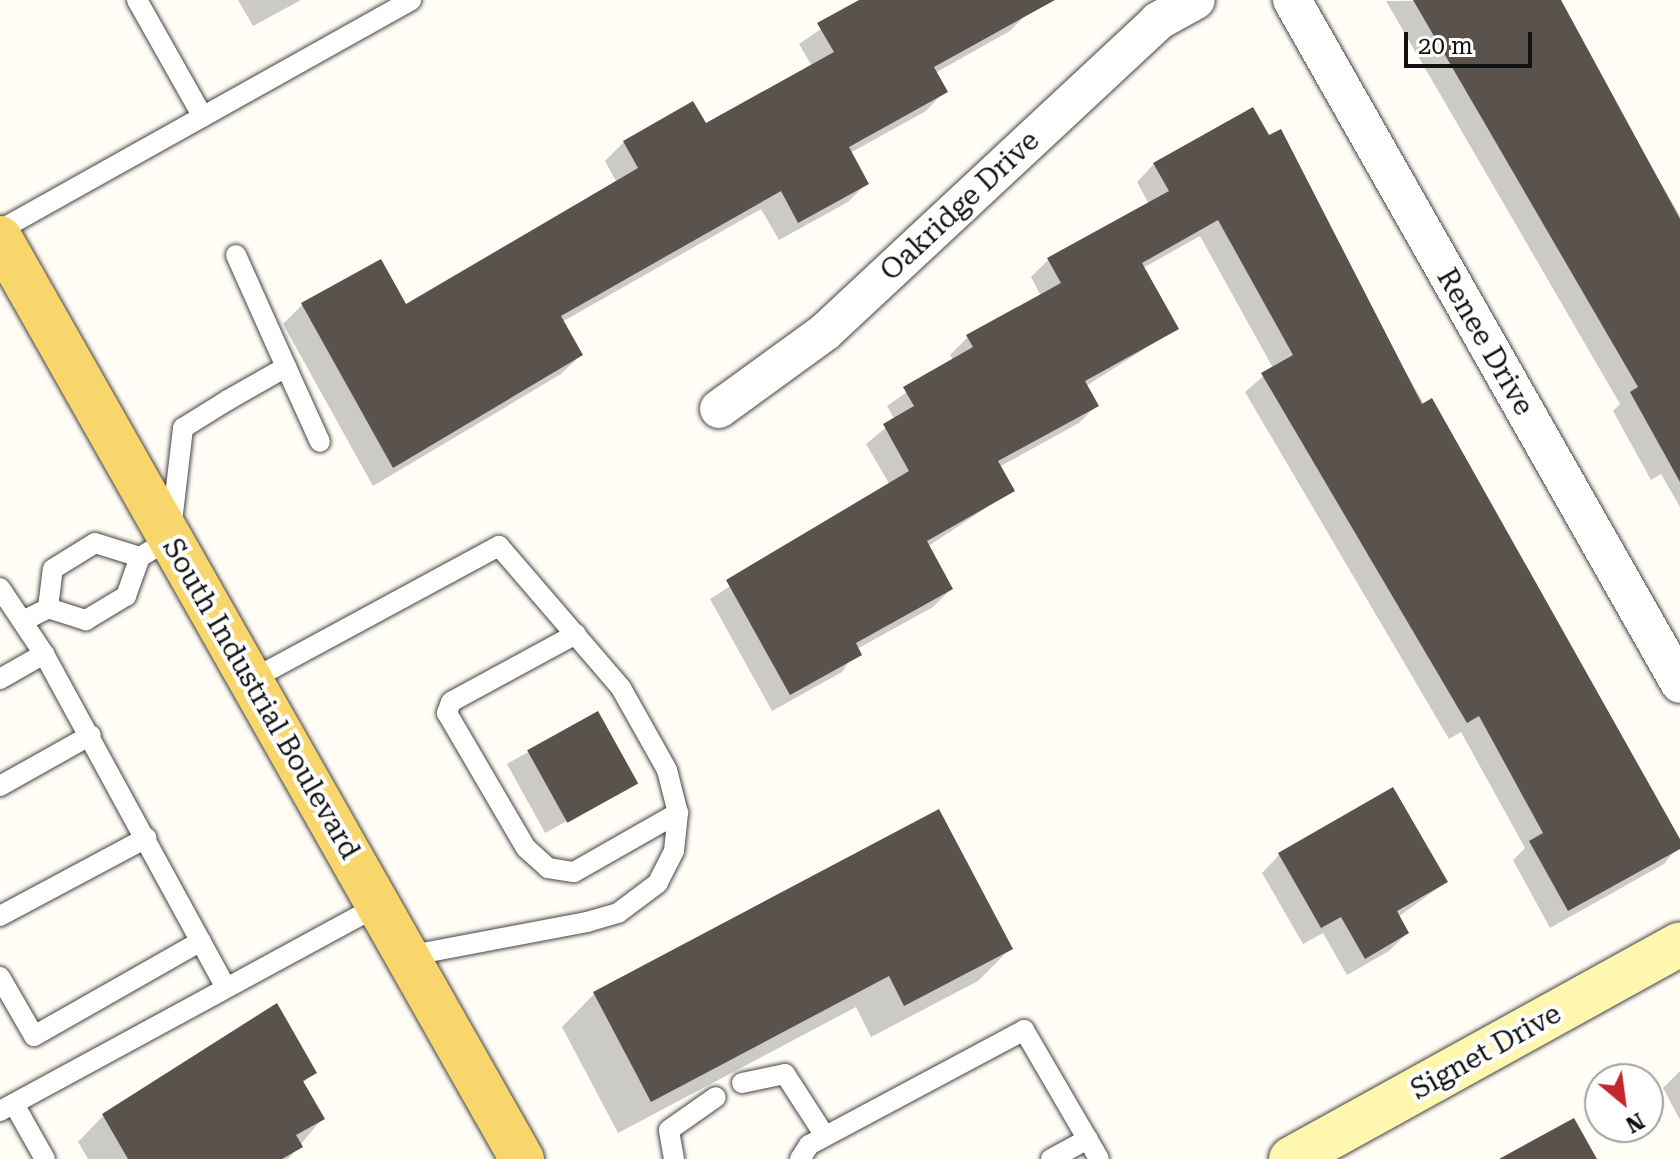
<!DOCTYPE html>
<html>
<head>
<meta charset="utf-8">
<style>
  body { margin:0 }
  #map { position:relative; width:1680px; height:1159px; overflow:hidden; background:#fffdf5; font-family:"Roboto Serif",serif }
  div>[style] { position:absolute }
  .shadow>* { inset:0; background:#0003; transform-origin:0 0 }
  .building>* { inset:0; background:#5a524d; transform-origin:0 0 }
  .roads { filter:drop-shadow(0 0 2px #444) drop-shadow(0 0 2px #444) }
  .lane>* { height:20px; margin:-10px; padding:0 10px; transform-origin:10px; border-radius:10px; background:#fff }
  .street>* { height:38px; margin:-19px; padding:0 19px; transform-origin:19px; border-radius:19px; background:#fff }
  .secondary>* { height:44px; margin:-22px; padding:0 22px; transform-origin:22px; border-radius:22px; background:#fff6b0 }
  .primary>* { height:44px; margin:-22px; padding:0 22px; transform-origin:22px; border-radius:22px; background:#f9d66b }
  span { translate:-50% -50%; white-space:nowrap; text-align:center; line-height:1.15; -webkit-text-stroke:8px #fff; paint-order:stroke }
  .street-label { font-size:28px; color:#111 }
  .north { position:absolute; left:1584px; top:1063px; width:80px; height:80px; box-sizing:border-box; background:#fff; border:2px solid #a0a0a0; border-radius:50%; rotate:151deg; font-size:22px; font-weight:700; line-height:32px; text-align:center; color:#111 }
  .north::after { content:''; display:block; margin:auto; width:28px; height:36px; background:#c4262e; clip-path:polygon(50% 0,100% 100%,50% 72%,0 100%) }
  .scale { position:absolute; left:1404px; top:32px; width:128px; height:36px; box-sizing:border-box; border:4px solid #111; border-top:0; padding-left:10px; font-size:24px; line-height:28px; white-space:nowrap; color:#111; -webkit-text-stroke:6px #fff; paint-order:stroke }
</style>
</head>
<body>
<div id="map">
  <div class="shadow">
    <div style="clip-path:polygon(238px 0,301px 0,253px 26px)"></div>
    <div style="clip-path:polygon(863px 0,1040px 0,1010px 31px,935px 73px,945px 91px,926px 111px,850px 153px,867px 183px,848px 202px,779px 240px,761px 209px,562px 322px,581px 355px,561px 374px,373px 486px,283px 324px,302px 305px,405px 307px,617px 183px,605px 161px,624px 142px,706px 126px,812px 66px,799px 44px)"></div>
    <div style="clip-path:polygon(1555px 0,1680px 216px,1680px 507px,1661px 474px,1651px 480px,1613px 411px,1620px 404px,1386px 1px)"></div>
    <div style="clip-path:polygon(1253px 110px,1680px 844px,1664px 864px,1550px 928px,1513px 860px,1525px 848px,1461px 732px,1449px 739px,1245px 392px,1273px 368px,1200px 236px,1143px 268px,1176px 329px,1086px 386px,1097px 405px,1079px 423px,999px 467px,1013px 490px,927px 547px,951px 589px,933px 607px,857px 649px,842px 672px,772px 711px,710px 599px,890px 485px,866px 444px,895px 420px,887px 406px,953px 360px,950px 355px,968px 337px,1041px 296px,1031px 277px,1048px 260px,1149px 204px,1137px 182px,1154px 164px)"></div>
    <div style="left:597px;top:714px;width:79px;height:103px;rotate:61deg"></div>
    <div style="clip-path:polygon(1279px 855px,1446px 882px,1398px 917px,1407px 933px,1389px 951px,1347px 975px,1323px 933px,1303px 944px,1262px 873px)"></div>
    <div style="clip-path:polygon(1011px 948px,978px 981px,871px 1037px,856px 1007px,618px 1133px,562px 1027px,594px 994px)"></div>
    <div style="clip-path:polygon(1680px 1071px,1680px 1120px,1663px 1088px)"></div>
    <div style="clip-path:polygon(314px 1072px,302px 1084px,323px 1118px,288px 1159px,88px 1159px,78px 1142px,103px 1116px)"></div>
  </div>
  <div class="building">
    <div style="clip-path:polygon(859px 0,1055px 0,934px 67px,948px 92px,849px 147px,869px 184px,798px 223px,781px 191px,561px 316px,583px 355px,393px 468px,301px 303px,381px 259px,406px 304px,638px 168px,623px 141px,693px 101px,706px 123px,834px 52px,817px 23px)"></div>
    <div style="clip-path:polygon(1413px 0,1561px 0,1680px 219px,1680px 482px,1630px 392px,1638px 387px)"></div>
    <div style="clip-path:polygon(1253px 107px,1269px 135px,1281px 129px,1422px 404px,1432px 398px,1680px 839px,1680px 849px,1568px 911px,1529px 841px,1543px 833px,1479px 716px,1467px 723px,1261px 373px,1293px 355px,1218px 220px,1142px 263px,1179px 329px,1085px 381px,1099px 406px,998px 461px,1015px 491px,927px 541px,953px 589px,856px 643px,862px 655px,790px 695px,726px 580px,909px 471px,883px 424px,914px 406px,903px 387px,973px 347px,966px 335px,1061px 283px,1047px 258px,1169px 191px,1153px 163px)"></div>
    <div style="left:598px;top:711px;width:83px;height:81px;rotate:61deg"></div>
    <div style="clip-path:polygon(1393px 787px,1448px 882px,1397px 911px,1409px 933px,1365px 959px,1341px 917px,1321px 928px,1278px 853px)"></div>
    <div style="clip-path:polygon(939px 809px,1013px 949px,904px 1006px,889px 976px,651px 1102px,593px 992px)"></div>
    <div style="clip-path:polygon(277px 1003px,317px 1073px,303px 1081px,325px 1119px,296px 1135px,303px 1147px,282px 1159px,128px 1159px,102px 1114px)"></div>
    <div style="clip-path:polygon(1574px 1118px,1597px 1159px,1499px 1159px)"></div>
  </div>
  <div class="roads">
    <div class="lane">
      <div style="left:137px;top:0;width:134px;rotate:60.6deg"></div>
      <div style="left:0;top:230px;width:471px;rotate:-29.2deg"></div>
      <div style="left:236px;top:255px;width:123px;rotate:65.9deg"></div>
      <div style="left:0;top:588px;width:79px;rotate:56.3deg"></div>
      <div style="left:48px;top:608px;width:39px;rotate:-83deg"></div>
      <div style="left:53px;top:569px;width:49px;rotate:-31.8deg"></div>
      <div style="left:95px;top:543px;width:47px;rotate:17.3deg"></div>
      <div style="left:23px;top:621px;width:28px;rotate:-27deg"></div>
      <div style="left:48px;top:608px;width:40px;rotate:18deg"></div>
      <div style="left:86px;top:620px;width:47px;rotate:-31deg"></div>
      <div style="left:126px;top:596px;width:41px;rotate:-70.3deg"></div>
      <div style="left:140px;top:557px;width:35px;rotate:-31deg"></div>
      <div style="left:170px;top:539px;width:112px;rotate:-83.3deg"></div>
      <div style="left:183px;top:428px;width:53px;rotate:-31.9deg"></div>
      <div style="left:228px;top:400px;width:67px;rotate:-29.6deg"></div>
      <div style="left:286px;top:367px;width:82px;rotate:65.6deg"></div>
      <div style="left:576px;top:634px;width:142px;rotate:151.5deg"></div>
      <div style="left:451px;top:702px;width:12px;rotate:110deg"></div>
      <div style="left:447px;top:713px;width:156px;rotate:59.7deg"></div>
      <div style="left:526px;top:848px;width:30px;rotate:42deg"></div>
      <div style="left:548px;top:868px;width:26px;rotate:9deg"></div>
      <div style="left:574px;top:872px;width:120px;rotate:-29.6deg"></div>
      <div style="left:0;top:679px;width:51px;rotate:-29.6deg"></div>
      <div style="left:44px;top:654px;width:378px;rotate:61.4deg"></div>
      <div style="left:251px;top:680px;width:282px;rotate:-28.4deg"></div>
      <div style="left:499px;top:546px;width:187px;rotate:49.3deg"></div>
      <div style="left:621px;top:688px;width:94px;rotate:60.7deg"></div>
      <div style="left:667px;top:770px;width:44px;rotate:75.7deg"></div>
      <div style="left:678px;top:813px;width:38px;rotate:96deg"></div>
      <div style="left:674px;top:851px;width:36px;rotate:117deg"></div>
      <div style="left:658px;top:883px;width:50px;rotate:143.1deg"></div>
      <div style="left:618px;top:913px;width:32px;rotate:164deg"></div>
      <div style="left:587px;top:922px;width:183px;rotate:169.3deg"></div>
      <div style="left:0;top:786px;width:104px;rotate:-29.3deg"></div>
      <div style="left:0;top:916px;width:166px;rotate:-28.1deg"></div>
      <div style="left:0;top:977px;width:68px;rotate:60deg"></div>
      <div style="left:34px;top:1036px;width:192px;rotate:-29.6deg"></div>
      <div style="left:742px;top:1083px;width:44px;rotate:-11.8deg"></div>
      <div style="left:785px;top:1074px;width:74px;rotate:57.2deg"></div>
      <div style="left:14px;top:1104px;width:63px;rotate:60.6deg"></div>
      <div style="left:0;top:1111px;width:431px;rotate:-28.5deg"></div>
      <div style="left:674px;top:1159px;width:29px;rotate:-100deg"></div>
      <div style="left:669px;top:1130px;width:57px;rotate:-35.1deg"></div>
      <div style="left:800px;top:1159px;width:17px;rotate:-57deg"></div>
      <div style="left:809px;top:1145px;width:244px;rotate:-28.1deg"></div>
      <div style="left:1024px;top:1030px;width:149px;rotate:59.8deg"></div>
      <div style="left:1051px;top:1159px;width:42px;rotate:-28.4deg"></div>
    </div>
    <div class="street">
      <div style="left:1292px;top:0;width:786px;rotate:60.44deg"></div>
      <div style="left:719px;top:409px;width:131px;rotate:-36deg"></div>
      <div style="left:825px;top:332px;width:456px;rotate:-43deg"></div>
      <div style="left:1158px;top:21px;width:43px;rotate:-28.9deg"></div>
    </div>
    <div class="secondary">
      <div style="left:1291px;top:1159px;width:444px;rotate:-28.9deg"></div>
    </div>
    <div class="primary">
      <div style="left:0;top:238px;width:1059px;rotate:60.46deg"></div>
    </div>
  </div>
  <div class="street-label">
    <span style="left:960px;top:206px;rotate:-43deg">Oakridge Drive</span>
    <span style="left:1485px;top:342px;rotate:60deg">Renee Drive</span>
    <span style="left:261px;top:699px;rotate:60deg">South Industrial Boulevard</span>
    <span style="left:1486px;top:1052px;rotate:-29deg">Signet Drive</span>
  </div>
  <div class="north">N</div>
  <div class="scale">20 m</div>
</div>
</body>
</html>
